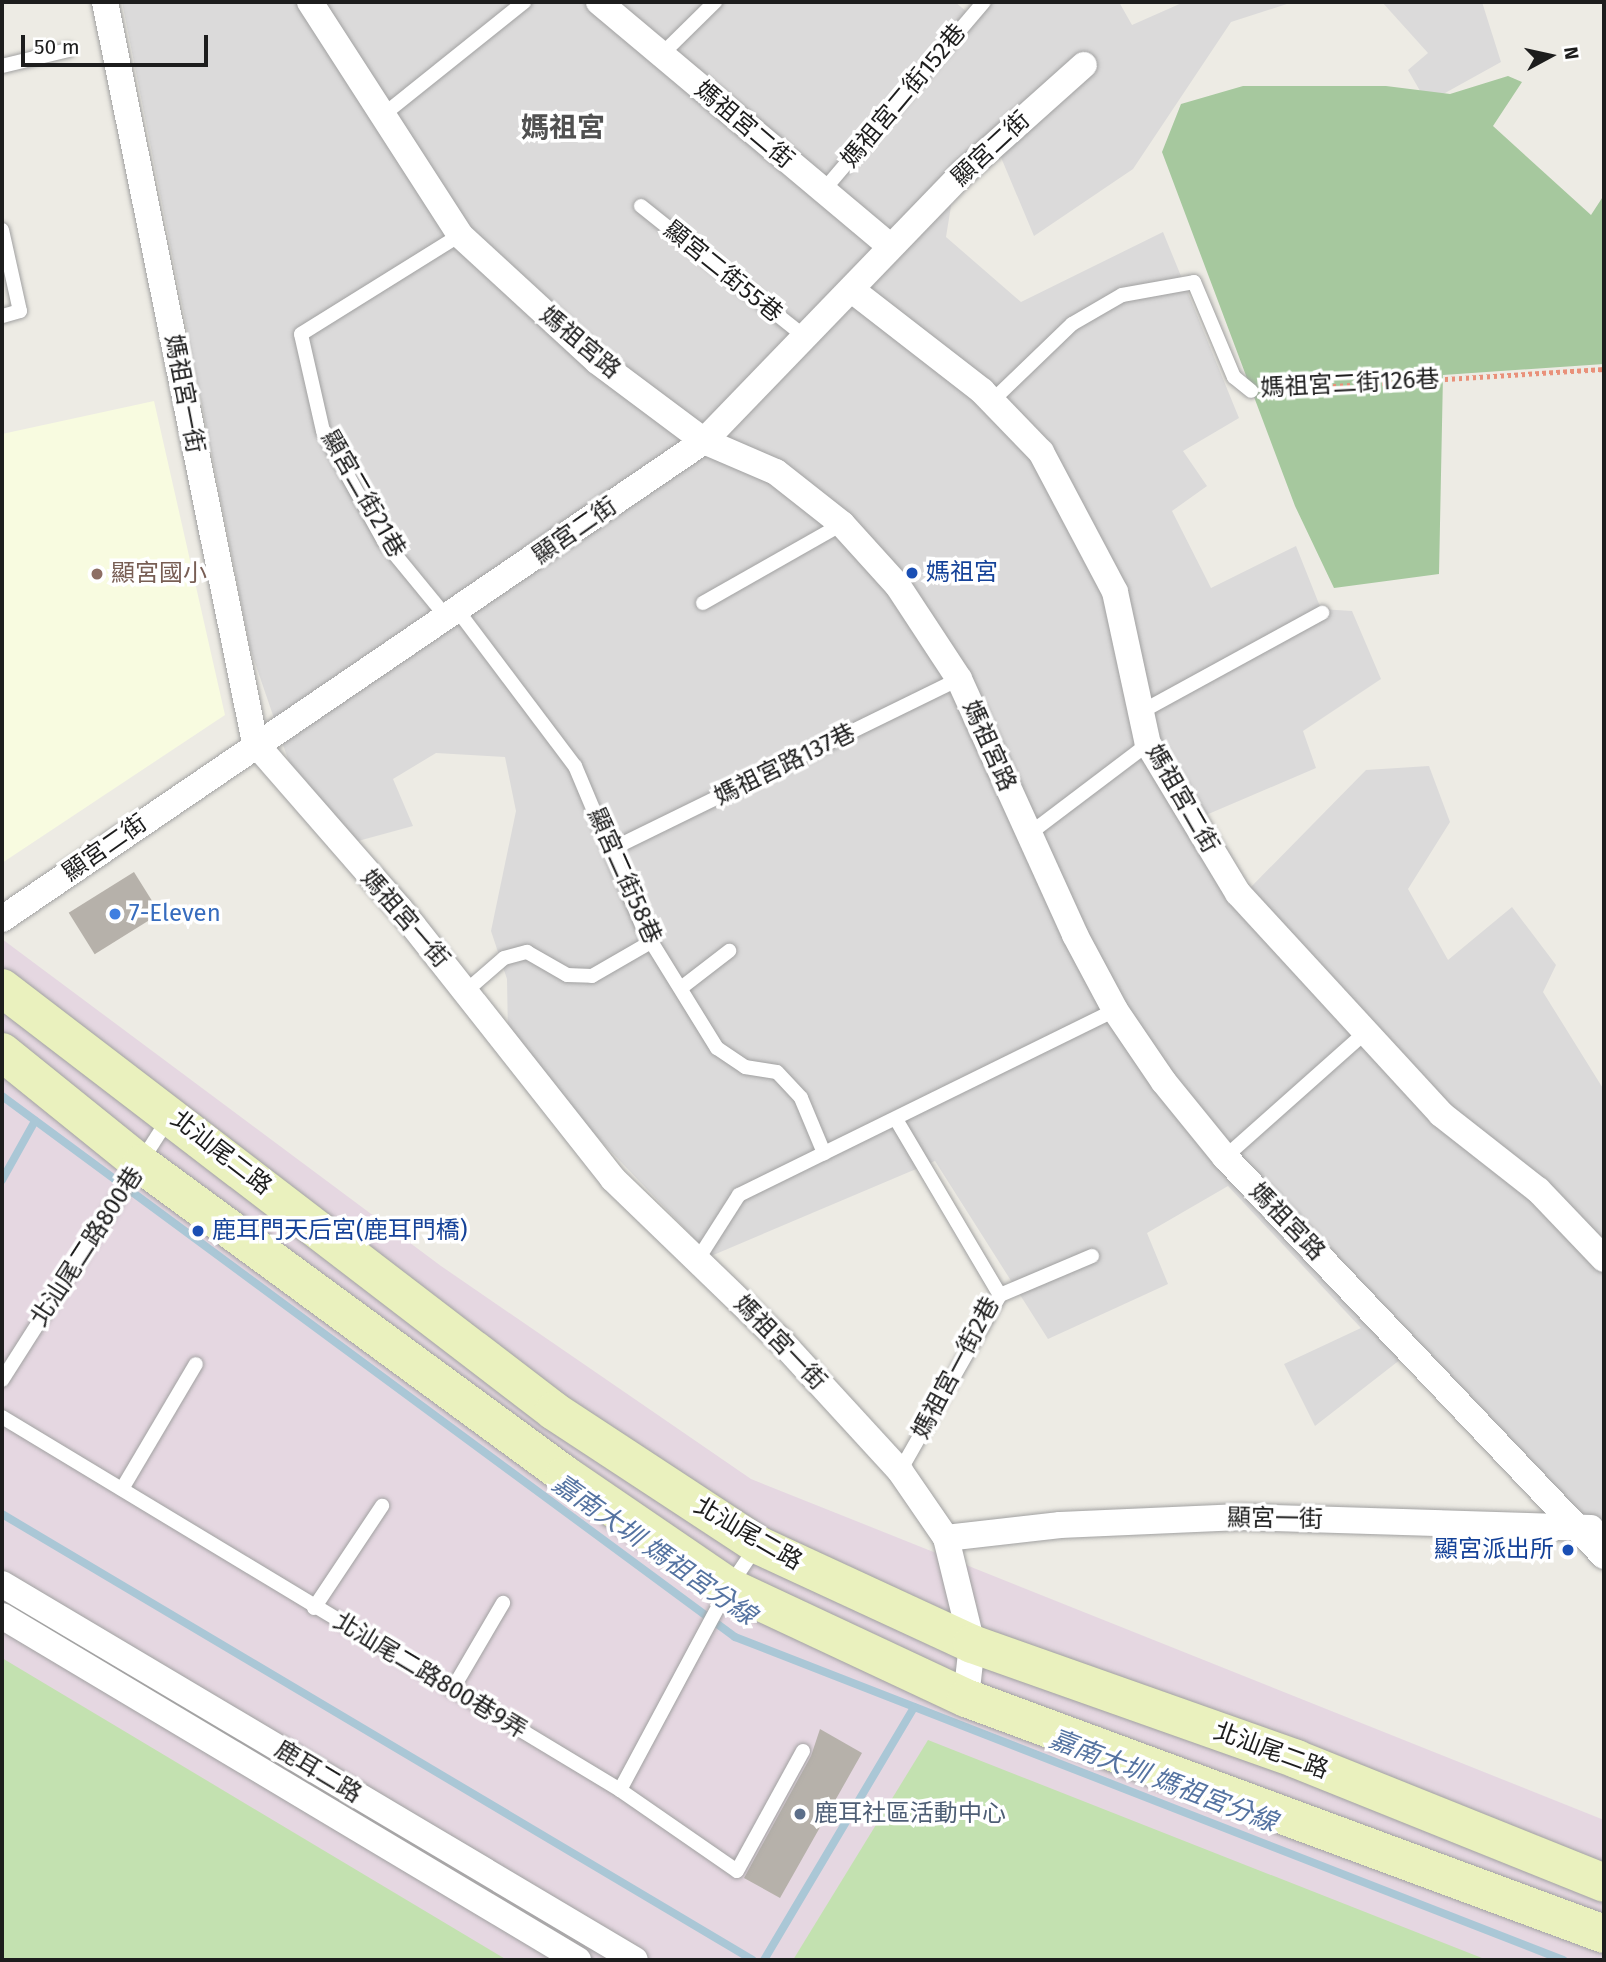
<!DOCTYPE html>
<html>
<head>
<meta charset="utf-8">
<style>
  body { margin:0 }
  #map { position:relative; width:1606px; height:1962px; overflow:hidden; background:#edebe4; font-family:"Fira Sans","Noto Sans TC",sans-serif }
  div>[style] { position:absolute }
  .residential>* { inset:0; background:#dbdada }
  .industrial>* { inset:0; background:#e5d7e1 }
  .education>* { inset:0; background:#f8fbe0 }
  .grass>* { inset:0; background:#c3e1b0 }
  .forest>* { inset:0; background:#a6c89e }
  .stream>* { height:8px; margin:-4px; padding:0 4px; transform-origin:4px; border-radius:4px; background:#aac7d6 }
  .building>* { inset:0; background:#b6b1aa; transform-origin:0 0 }
  .path>* { height:4.5px; margin-top:-2.25px; transform-origin:0; background:repeating-linear-gradient(90deg,#e9917a 0 3.5px,transparent 0 7px) }
  .roads { filter:drop-shadow(0 0 2px #a1a1a1) drop-shadow(0 0 2px #a1a1a1) }
  .lane>* { height:14px; margin:-7px; padding:0 7px; transform-origin:7px; border-radius:7px; background:#fff }
  .street>* { height:26px; margin:-13px; padding:0 13px; transform-origin:13px; border-radius:13px; background:#fff }
  .secondary>* { height:38px; margin:-19px; padding:0 19px; transform-origin:19px; border-radius:19px; background:#eaf1be }
  .dots>* { width:19px; height:19px; translate:-50% -50%; box-sizing:border-box; border:4px solid #fff; border-radius:50% }
  span { translate:-50% -50%; white-space:nowrap; text-align:center; line-height:1.15; -webkit-text-stroke:7px #fff; paint-order:stroke }
  .street-label { font-size:24px; color:#1d1d1d }
  .transit-label { font-size:24px; color:#164399 }
  .left { translate:0 -50%; text-align:left }
  .right { translate:-100% -50%; text-align:right }
  .education-label { font-size:24px; color:#785e54 }
  .shop-label { font-size:24px; color:#366cbe }
  .service-label { font-size:24px; color:#4e5e75 }
  .water-label { font-size:26px; color:#5573a1; font-style:italic }
  .quarter-label { font-size:28px; color:#505050; font-weight:700 }
  .frame { position:absolute; inset:0; border:4px solid #1d1d1d; pointer-events:none }
  .north { position:absolute; left:1515px; top:21px; width:70px; height:70px; -webkit-text-stroke:5px #fff; paint-order:stroke; rotate:82deg; font-size:19px; font-weight:700; line-height:28px; text-align:center; color:#1d1d1d }
  .north::after { content:''; display:block; margin:auto; width:24px; height:32px; background:#1d1d1d; clip-path:polygon(50% 0,100% 100%,50% 72%,0 100%) }
  .scale { position:absolute; left:21px; top:35px; width:187px; height:32px; box-sizing:border-box; border:4px solid #1d1d1d; border-top:0; padding-left:9px; font-size:21px; line-height:24px; white-space:nowrap; color:#1d1d1d; -webkit-text-stroke:5px #fff; paint-order:stroke }
</style>
</head>
<body>
<div id="map">
  <div class="residential">
    <div style="clip-path:polygon(122px 2px,955px 2px,967px 12px,975px 2px,1119px 2px,1132px 25px,1184px 2px,1293px 2px,1231px 22px,1133px 169px,1034px 236px,1000px 155px,952px 200px,946px 237px,1021px 302px,1163px 232px,1239px 418px,1183px 451px,1207px 486px,1172px 511px,1211px 588px,1296px 546px,1321px 609px,1352px 611px,1381px 679px,1303px 731px,1316px 768px,1199px 818px,1250px 888px,1366px 770px,1429px 766px,1450px 822px,1408px 889px,1448px 960px,1512px 907px,1556px 965px,1543px 992px,1604px 1090px,1604px 1526px,1582px 1522px,1419px 1345px,1315px 1426px,1284px 1364px,1361px 1328px,1228px 1186px,1147px 1233px,1168px 1284px,1048px 1339px,935px 1161px,711px 1256px,533px 1070px,508px 1035px,507px 979px,491px 931px,516px 811px,505px 757px,436px 753px,393px 779px,413px 826px,347px 844px,292px 771px,251px 651px)"></div>
    <div style="clip-path:polygon(1382px 2px,1482px 2px,1501px 62px,1427px 103px,1408px 70px,1428px 53px)"></div>
  </div>
  <div class="industrial">
    <div style="clip-path:polygon(2px 939px,441px 1266px,751px 1479px,1604px 1820px,1604px 1960px,2px 1960px)"></div>
  </div>
  <div class="education">
    <div style="clip-path:polygon(154px 401px,225px 715px,2px 863px,2px 434px)"></div>
  </div>
  <div class="grass">
    <div style="clip-path:polygon(2px 1658px,507px 1960px,2px 1960px)"></div>
    <div style="clip-path:polygon(928px 1740px,1487px 1960px,793px 1960px)"></div>
  </div>
  <div class="forest">
    <div style="clip-path:polygon(1508px 76px,1522px 82px,1493px 126px,1591px 215px,1604px 195px,1604px 364px,1443px 375px,1439px 574px,1334px 588px,1295px 506px,1162px 152px,1181px 104px,1243px 86px,1386px 86px,1450px 94px)"></div>
  </div>
  <div class="stream">
    <div style="left:2px;top:1096px;width:911px;rotate:36.43deg"></div>
    <div style="left:735px;top:1637px;width:889px;rotate:21.31deg"></div>
    <div style="left:2px;top:1180px;width:68px;rotate:-60.8deg"></div>
    <div style="left:2px;top:1514px;width:873px;rotate:30.71deg"></div>
    <div style="left:764px;top:1960px;width:294px;rotate:-59.3deg"></div>
  </div>
  <div class="building">
    <div style="left:134px;top:872px;width:49px;height:77px;rotate:58deg"></div>
    <div style="clip-path:polygon(820px 1729px,862px 1753px,780px 1898px,744px 1878px,811px 1756px)"></div>
  </div>
  <div class="path">
    <div style="left:1270px;top:390px;width:335px;rotate:-3.6deg"></div>
  </div>
  <div class="roads">
    <div class="lane">
      <div style="left:661px;top:55px;width:76px;rotate:-44.5deg"></div>
      <div style="left:2px;top:66px;width:68px;rotate:-13.6deg"></div>
      <div style="left:383px;top:115px;width:181px;rotate:-38.7deg"></div>
      <div style="left:823px;top:191px;width:248px;rotate:-49.6deg"></div>
      <div style="left:641px;top:206px;width:210px;rotate:38.6deg"></div>
      <div style="left:2px;top:230px;width:83px;rotate:77.5deg"></div>
      <div style="left:20px;top:311px;width:19px;rotate:164deg"></div>
      <div style="left:992px;top:401px;width:111px;rotate:-43.9deg"></div>
      <div style="left:1072px;top:324px;width:58px;rotate:-30.1deg"></div>
      <div style="left:1122px;top:295px;width:73px;rotate:-10.2deg"></div>
      <div style="left:1194px;top:282px;width:103px;rotate:67.2deg"></div>
      <div style="left:1234px;top:377px;width:22px;rotate:39deg"></div>
      <div style="left:703px;top:603px;width:160px;rotate:-29.6deg"></div>
      <div style="left:458px;top:611px;width:194px;rotate:53deg"></div>
      <div style="left:575px;top:766px;width:178px;rotate:67.2deg"></div>
      <div style="left:644px;top:930px;width:139px;rotate:58.3deg"></div>
      <div style="left:717px;top:1048px;width:34px;rotate:34deg"></div>
      <div style="left:745px;top:1067px;width:32px;rotate:9deg"></div>
      <div style="left:777px;top:1072px;width:35px;rotate:47deg"></div>
      <div style="left:801px;top:1098px;width:60px;rotate:67.3deg"></div>
      <div style="left:448px;top:619px;width:101px;rotate:-129.4deg"></div>
      <div style="left:384px;top:541px;width:126px;rotate:-119deg"></div>
      <div style="left:323px;top:431px;width:99px;rotate:-102.8deg"></div>
      <div style="left:301px;top:334px;width:187px;rotate:-31.9deg"></div>
      <div style="left:1139px;top:713px;width:209px;rotate:-28.7deg"></div>
      <div style="left:1029px;top:834px;width:149px;rotate:-37.1deg"></div>
      <div style="left:610px;top:850px;width:389px;rotate:-26.1deg"></div>
      <div style="left:681px;top:988px;width:61px;rotate:-37.6deg"></div>
      <div style="left:466px;top:991px;width:50px;rotate:-41deg"></div>
      <div style="left:504px;top:958px;width:24px;rotate:-15deg"></div>
      <div style="left:527px;top:952px;width:46px;rotate:29.9deg"></div>
      <div style="left:567px;top:975px;width:25px;rotate:2deg"></div>
      <div style="left:592px;top:976px;width:68px;rotate:-30deg"></div>
      <div style="left:897px;top:1121px;width:202px;rotate:59.4deg"></div>
      <div style="left:1000px;top:1295px;width:202px;rotate:119.6deg"></div>
      <div style="left:1225px;top:1157px;width:188px;rotate:-41.6deg"></div>
      <div style="left:698px;top:1259px;width:76px;rotate:-57.4deg"></div>
      <div style="left:739px;top:1195px;width:419px;rotate:-26.2deg"></div>
      <div style="left:1000px;top:1295px;width:100px;rotate:-23deg"></div>
      <div style="left:2px;top:1380px;width:309px;rotate:-57.5deg"></div>
      <div style="left:2px;top:1417px;width:722px;rotate:31.11deg"></div>
      <div style="left:620px;top:1790px;width:142px;rotate:34.7deg"></div>
      <div style="left:737px;top:1871px;width:137px;rotate:-61.2deg"></div>
      <div style="left:122px;top:1489px;width:145px;rotate:-59.4deg"></div>
      <div style="left:314px;top:1608px;width:123px;rotate:-56.3deg"></div>
      <div style="left:452px;top:1690px;width:101px;rotate:-59.6deg"></div>
      <div style="left:620px;top:1790px;width:230px;rotate:-61.8deg"></div>
      <div style="left:729px;top:1587px;width:48px;rotate:-56deg"></div>
    </div>
    <div class="street">
      <div style="left:105px;top:2px;width:756px;rotate:78.56deg"></div>
      <div style="left:255px;top:743px;width:220px;rotate:48.9deg"></div>
      <div style="left:400px;top:909px;width:344px;rotate:51.7deg"></div>
      <div style="left:613px;top:1179px;width:232px;rotate:44deg"></div>
      <div style="left:780px;top:1340px;width:178px;rotate:47.5deg"></div>
      <div style="left:900px;top:1471px;width:81px;rotate:55.5deg"></div>
      <div style="left:946px;top:1538px;width:109px;rotate:76.2deg"></div>
      <div style="left:972px;top:1644px;width:54px;rotate:96.3deg"></div>
      <div style="left:310px;top:2px;width:277px;rotate:57.2deg"></div>
      <div style="left:460px;top:235px;width:186px;rotate:42.6deg"></div>
      <div style="left:597px;top:361px;width:134px;rotate:36.8deg"></div>
      <div style="left:704px;top:441px;width:78px;rotate:23.3deg"></div>
      <div style="left:776px;top:472px;width:84px;rotate:38.2deg"></div>
      <div style="left:842px;top:524px;width:84px;rotate:47.9deg"></div>
      <div style="left:898px;top:586px;width:111px;rotate:56.7deg"></div>
      <div style="left:959px;top:679px;width:281px;rotate:65.6deg"></div>
      <div style="left:1075px;top:935px;width:85px;rotate:61.9deg"></div>
      <div style="left:1115px;top:1010px;width:87px;rotate:55.8deg"></div>
      <div style="left:1164px;top:1082px;width:97px;rotate:50.9deg"></div>
      <div style="left:1225px;top:1157px;width:550px;rotate:46.47deg"></div>
      <div style="left:599px;top:2px;width:380px;rotate:40deg"></div>
      <div style="left:852px;top:290px;width:165px;rotate:37.8deg"></div>
      <div style="left:982px;top:391px;width:85px;rotate:46deg"></div>
      <div style="left:1041px;top:452px;width:158px;rotate:62.1deg"></div>
      <div style="left:1115px;top:592px;width:156px;rotate:77.8deg"></div>
      <div style="left:1148px;top:744px;width:174px;rotate:58.9deg"></div>
      <div style="left:1238px;top:893px;width:300px;rotate:47.4deg"></div>
      <div style="left:1441px;top:1114px;width:123px;rotate:38.1deg"></div>
      <div style="left:1538px;top:1190px;width:95px;rotate:46.3deg"></div>
      <div style="left:2px;top:919px;width:849px;rotate:-34.25deg"></div>
      <div style="left:704px;top:441px;width:373px;rotate:-46deg"></div>
      <div style="left:963px;top:173px;width:162px;rotate:-41.8deg"></div>
      <div style="left:946px;top:1538px;width:115px;rotate:-6.5deg"></div>
      <div style="left:1060px;top:1525px;width:181px;rotate:-2.5deg"></div>
      <div style="left:1241px;top:1517px;width:350px;rotate:1.8deg"></div>
      <div style="left:2px;top:1584px;width:736px;rotate:30.71deg"></div>
      <div style="left:2px;top:1616px;width:671px;rotate:30.85deg"></div>
    </div>
    <div class="secondary">
      <div style="left:2px;top:988px;width:695px;rotate:37.46deg"></div>
      <div style="left:554px;top:1411px;width:244px;rotate:33.3deg"></div>
      <div style="left:758px;top:1545px;width:236px;rotate:24.8deg"></div>
      <div style="left:972px;top:1644px;width:344px;rotate:19.5deg"></div>
      <div style="left:1296px;top:1759px;width:332px;rotate:21.9deg"></div>
      <div style="left:2px;top:1052px;width:179px;rotate:38.9deg"></div>
      <div style="left:141px;top:1164px;width:526px;rotate:36.26deg"></div>
      <div style="left:565px;top:1475px;width:199px;rotate:34.3deg"></div>
      <div style="left:729px;top:1587px;width:262px;rotate:25.1deg"></div>
      <div style="left:966px;top:1698px;width:680px;rotate:20.3deg"></div>
    </div>
  </div>
  <div class="dots">
    <div style="left:912px;top:573px;background:#1a4fb4"></div>
    <div style="left:97px;top:574px;background:#8d6e63"></div>
    <div style="left:115px;top:914px;background:#3f7fe0"></div>
    <div style="left:198px;top:1231px;background:#1a4fb4"></div>
    <div style="left:1568px;top:1550px;background:#1a4fb4"></div>
    <div style="left:800px;top:1814px;background:#5c6f8a"></div>
  </div>
  <div class="street-label">
    <span style="left:904px;top:96px;rotate:-50deg">媽祖宮二街152巷</span>
    <span style="left:744px;top:125px;rotate:40deg">媽祖宮二街</span>
    <span style="left:991px;top:149px;rotate:-43deg">顯宮二街</span>
    <span style="left:723px;top:272px;rotate:39deg">顯宮二街55巷</span>
    <span style="left:580px;top:343px;rotate:40deg">媽祖宮路</span>
    <span style="left:1350px;top:384px;rotate:-3deg">媽祖宮二街126巷</span>
    <span style="left:184px;top:394px;rotate:79deg">媽祖宮一街</span>
    <span style="left:363px;top:494px;rotate:60deg">顯宮二街21巷</span>
    <span style="left:575px;top:531px;rotate:-35deg">顯宮二街</span>
    <span style="left:989px;top:746px;rotate:66deg">媽祖宮路</span>
    <span style="left:785px;top:765px;rotate:-26deg">媽祖宮路137巷</span>
    <span style="left:1182px;top:799px;rotate:60deg">媽祖宮二街</span>
    <span style="left:105px;top:848px;rotate:-35deg">顯宮二街</span>
    <span style="left:624px;top:876px;rotate:66deg">顯宮二街58巷</span>
    <span style="left:405px;top:919px;rotate:49deg">媽祖宮一街</span>
    <span style="left:221px;top:1153px;rotate:38deg">北汕尾二路</span>
    <span style="left:1287px;top:1222px;rotate:46deg">媽祖宮路</span>
    <span style="left:87px;top:1247px;rotate:-57deg">北汕尾二路800巷</span>
    <span style="left:780px;top:1343px;rotate:46deg">媽祖宮一街</span>
    <span style="left:956px;top:1368px;rotate:-62deg">媽祖宮一街2巷</span>
    <span style="left:1275px;top:1519px;rotate:1deg">顯宮一街</span>
    <span style="left:748px;top:1534px;rotate:30deg">北汕尾二路</span>
    <span style="left:430px;top:1676px;rotate:31deg">北汕尾二路800巷9弄</span>
    <span style="left:1271px;top:1751px;rotate:20deg">北汕尾二路</span>
    <span style="left:318px;top:1772px;rotate:31deg">鹿耳二路</span>
  </div>
  <div class="transit-label">
    <span class="left" style="left:926px;top:573px">媽祖宮</span>
    <span class="left" style="left:212px;top:1231px">鹿耳門天后宮(鹿耳門橋)</span>
    <span class="right" style="left:1554px;top:1550px">顯宮派出所</span>
  </div>
  <div class="education-label">
    <span class="left" style="left:111px;top:574px">顯宮國小</span>
  </div>
  <div class="shop-label">
    <span class="left" style="left:129px;top:914px">7-Eleven</span>
  </div>
  <div class="service-label">
    <span class="left" style="left:814px;top:1814px">鹿耳社區活動中心</span>
  </div>
  <div class="water-label">
    <span style="left:654px;top:1550px;rotate:35deg">嘉南大圳 媽祖宮分線</span>
    <span style="left:1163px;top:1781px;rotate:21deg">嘉南大圳 媽祖宮分線</span>
  </div>
  <div class="quarter-label">
    <span style="left:563px;top:128px">媽祖宮</span>
  </div>
  <div class="frame"></div>
  <div class="north">N</div>
  <div class="scale">50 m</div>
</div>
</body>
</html>
